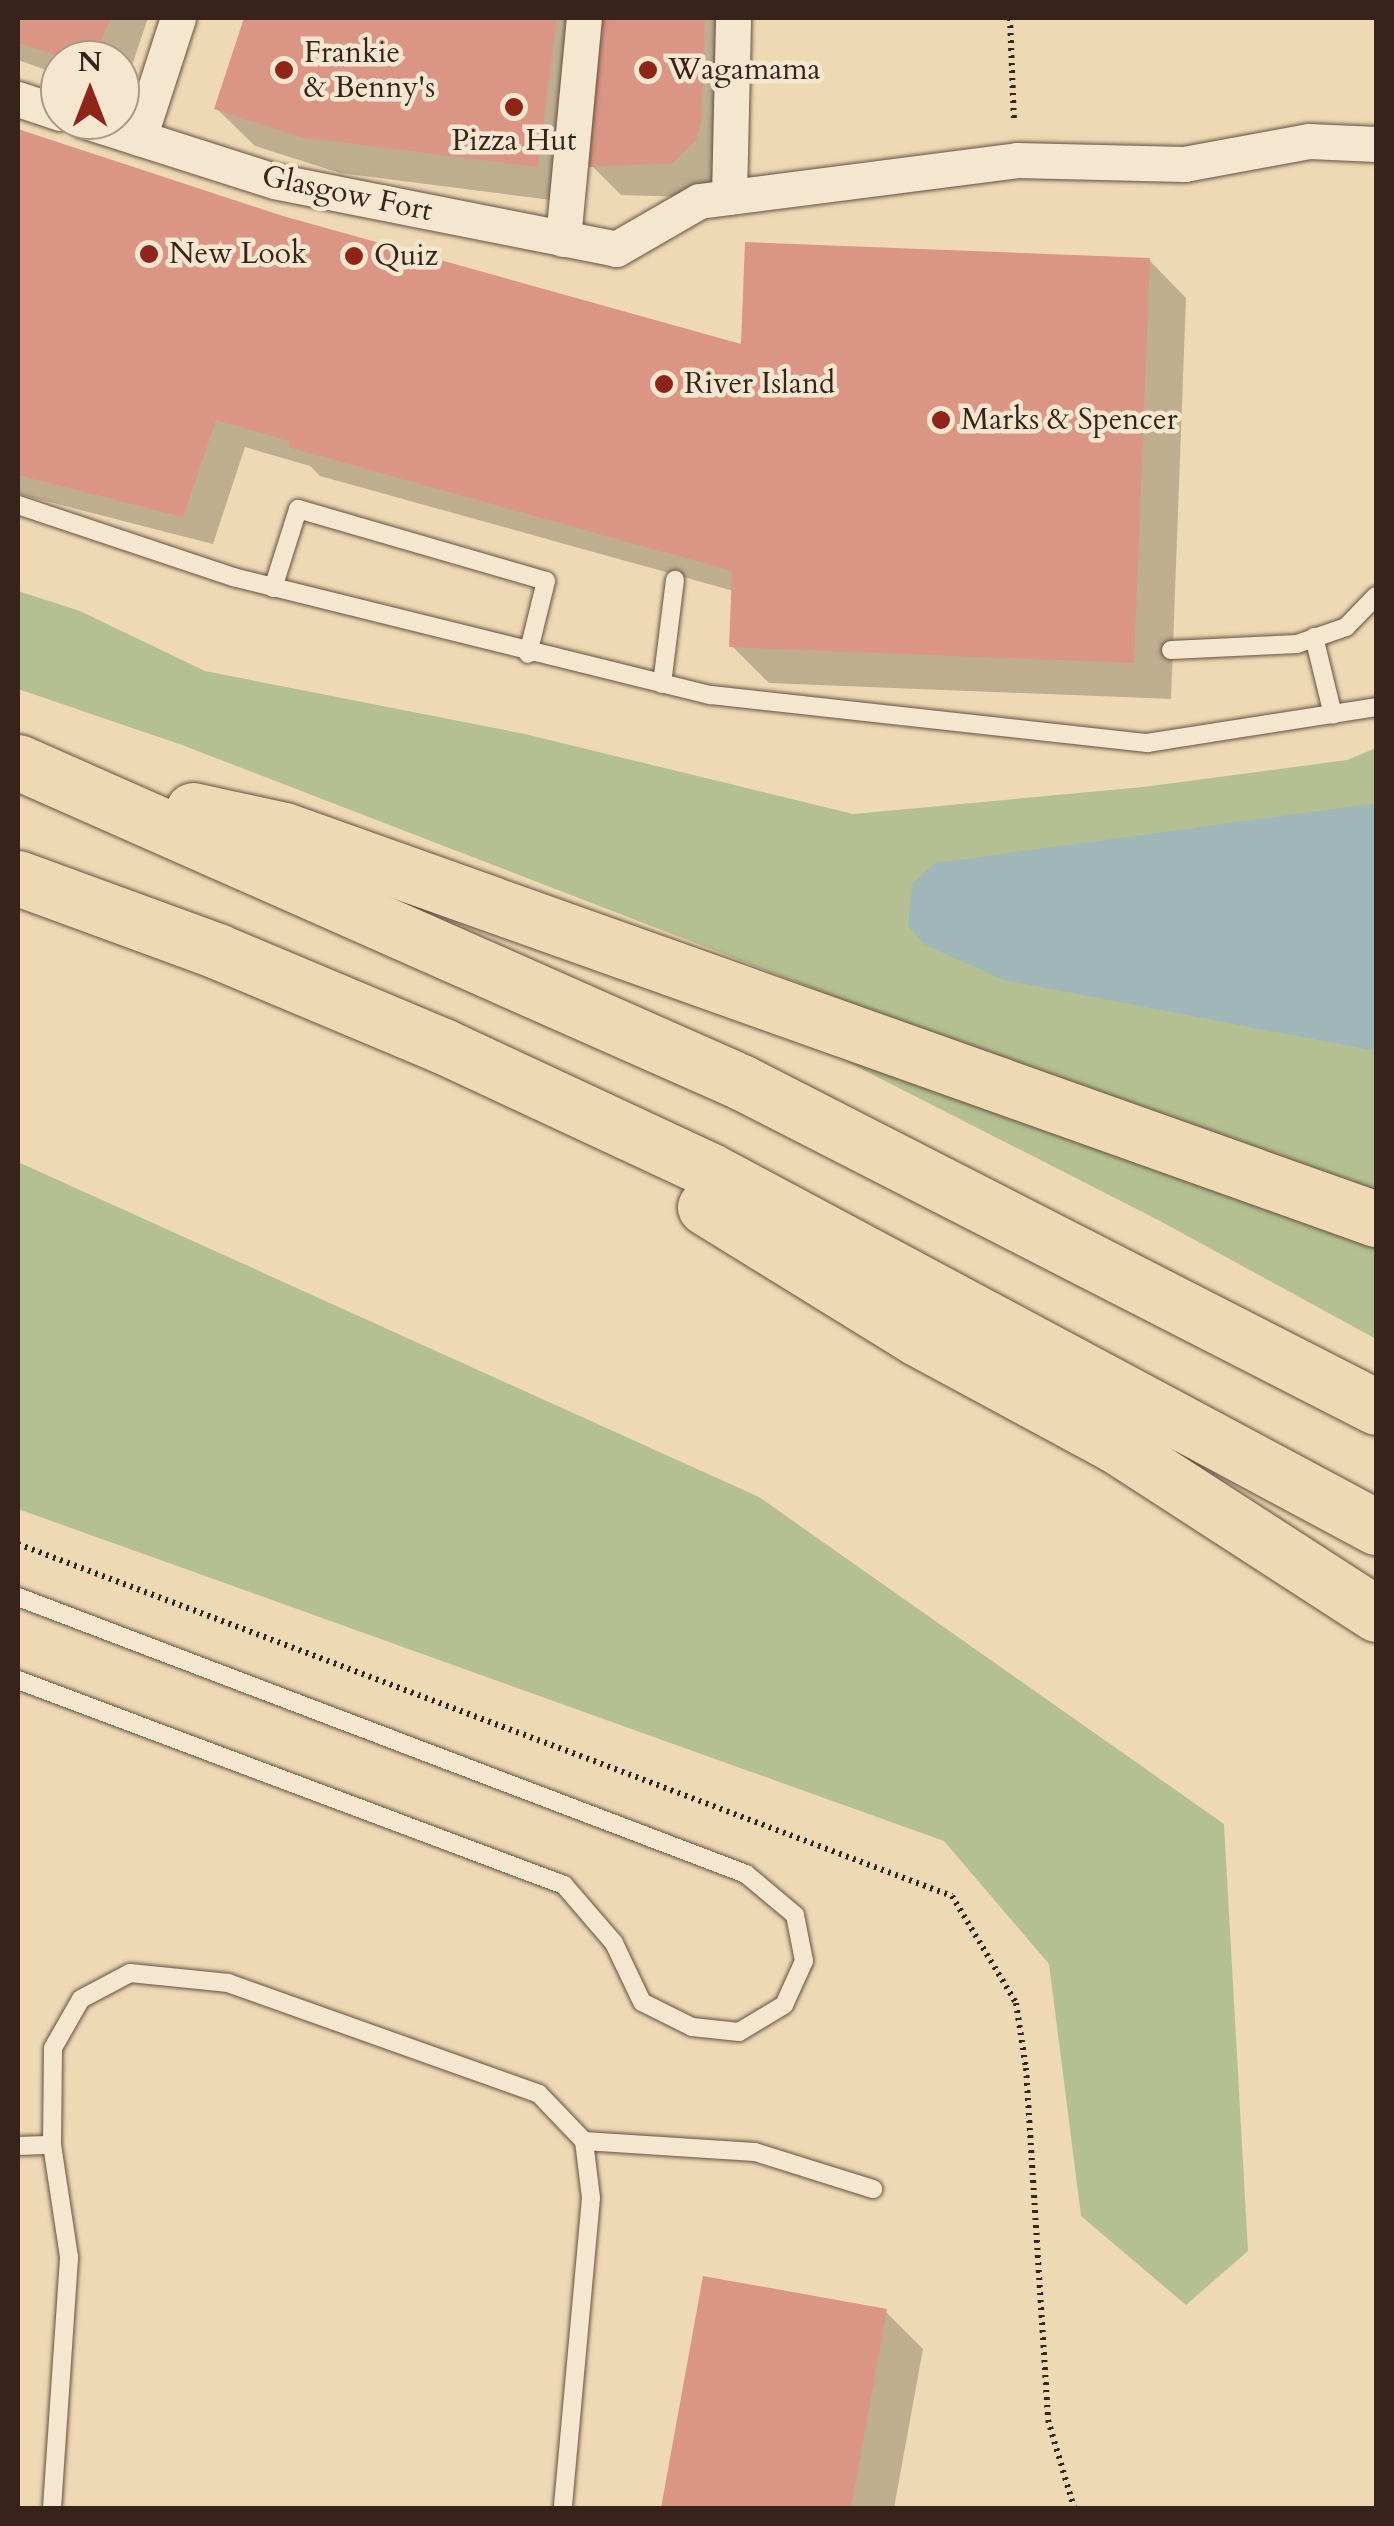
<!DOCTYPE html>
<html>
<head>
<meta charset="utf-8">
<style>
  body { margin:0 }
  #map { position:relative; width:1394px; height:2526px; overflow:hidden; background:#efd9b5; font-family:Cardo,serif }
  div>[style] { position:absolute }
  .green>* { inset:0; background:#b4c091 }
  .water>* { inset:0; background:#9fb7b9 }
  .shadow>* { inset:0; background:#0003 }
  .building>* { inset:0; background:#db9584 }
  .path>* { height:6px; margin-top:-3px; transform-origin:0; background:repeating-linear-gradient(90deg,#37231a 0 2.5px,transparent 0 7.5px) }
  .roads { filter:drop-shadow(0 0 2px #655041) drop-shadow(0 0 2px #655041) }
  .lane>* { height:18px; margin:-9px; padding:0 9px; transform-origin:9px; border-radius:9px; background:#f5e6cf }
  .street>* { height:35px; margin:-17.5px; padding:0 17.5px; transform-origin:17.5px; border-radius:17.5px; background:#f5e6cf }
  .highway>* { height:55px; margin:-27.5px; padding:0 27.5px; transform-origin:27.5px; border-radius:27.5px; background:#efd9b5 }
  .dots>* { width:28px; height:28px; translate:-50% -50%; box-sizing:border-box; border:5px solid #f5e6cf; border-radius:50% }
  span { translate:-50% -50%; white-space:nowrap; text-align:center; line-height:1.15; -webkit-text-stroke:9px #f5e6cf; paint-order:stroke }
  .poi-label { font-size:30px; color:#37231a }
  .left { translate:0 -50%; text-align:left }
  .street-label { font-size:30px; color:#37231a }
  .frame { position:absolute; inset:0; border:20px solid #37231a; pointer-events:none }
  .north { position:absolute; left:40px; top:40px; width:100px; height:100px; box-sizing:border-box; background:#f5e6cf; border:2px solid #a99887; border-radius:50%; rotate:0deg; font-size:28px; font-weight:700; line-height:40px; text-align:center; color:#37231a }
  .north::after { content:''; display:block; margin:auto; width:35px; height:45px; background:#8f2418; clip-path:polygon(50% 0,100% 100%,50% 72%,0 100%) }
</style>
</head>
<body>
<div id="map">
  <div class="green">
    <div style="clip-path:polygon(18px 591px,80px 611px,205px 671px,525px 734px,853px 814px,1143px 787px,1347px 760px,1376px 748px,1376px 1197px,936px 1036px,182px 745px,18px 689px)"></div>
    <div style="clip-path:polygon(746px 1010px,1376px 1240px,1376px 1339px,1160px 1221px)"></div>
    <div style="clip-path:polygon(18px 1162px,759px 1497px,1224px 1824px,1248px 2251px,1186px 2305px,1081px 2216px,1049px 1964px,944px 1841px,18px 1509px)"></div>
  </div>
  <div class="water">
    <div style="clip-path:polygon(1376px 803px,1376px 1051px,1004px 980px,925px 945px,908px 926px,912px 884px,935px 863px)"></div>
  </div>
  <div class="shadow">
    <div style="clip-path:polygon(18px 18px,148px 18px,122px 95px,120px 60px,60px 60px,60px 75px,18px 60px)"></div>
    <div style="clip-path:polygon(247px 18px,739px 18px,724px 170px,703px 192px,685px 197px,621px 195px,592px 166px,596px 68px,575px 203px,340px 173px,255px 146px,217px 109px)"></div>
    <div style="clip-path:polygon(18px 132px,282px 219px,740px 346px,1149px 260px,1186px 298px,1171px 699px,769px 683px,732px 646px,734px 591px,320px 476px,310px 466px,245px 447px,213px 544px,18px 494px)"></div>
    <div style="clip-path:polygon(705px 2279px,885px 2311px,923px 2349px,894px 2508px,664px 2508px)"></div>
  </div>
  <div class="building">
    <div style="clip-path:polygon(18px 18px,110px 18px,95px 60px,70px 60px,18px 43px)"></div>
    <div style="clip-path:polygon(244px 18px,557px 18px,538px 167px,300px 137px,214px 109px)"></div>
    <div style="clip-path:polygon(596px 18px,705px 18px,701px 122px,696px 140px,673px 163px,589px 167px)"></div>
    <div style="clip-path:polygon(18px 129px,283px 216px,741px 344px,745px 242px,1150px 258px,1134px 663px,729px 647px,732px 571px,288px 447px,290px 441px,216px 420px,183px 517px,18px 475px)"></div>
    <div style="clip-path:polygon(703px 2276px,887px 2309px,851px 2508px,661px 2508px)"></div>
  </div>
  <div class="path">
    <div style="left:1010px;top:18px;width:103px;rotate:87.8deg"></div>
    <div style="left:18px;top:1544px;width:998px;rotate:20.65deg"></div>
    <div style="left:952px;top:1896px;width:125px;rotate:59.1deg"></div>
    <div style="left:1016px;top:2003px;width:66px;rotate:81.3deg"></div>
    <div style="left:1026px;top:2068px;width:353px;rotate:86.4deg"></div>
    <div style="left:1048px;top:2420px;width:92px;rotate:73.5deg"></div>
  </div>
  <div class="roads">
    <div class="lane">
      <div style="left:18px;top:505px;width:227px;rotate:18.5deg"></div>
      <div style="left:233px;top:577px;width:492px;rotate:13.9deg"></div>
      <div style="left:711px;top:695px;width:439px;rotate:6.3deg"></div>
      <div style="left:1147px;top:743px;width:232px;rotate:-8.9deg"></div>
      <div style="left:273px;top:588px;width:83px;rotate:-72.4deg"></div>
      <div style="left:298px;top:509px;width:258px;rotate:16.2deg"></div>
      <div style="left:546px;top:581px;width:75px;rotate:103.9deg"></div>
      <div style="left:1314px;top:637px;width:80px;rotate:76.3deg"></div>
      <div style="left:1171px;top:650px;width:126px;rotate:-2.7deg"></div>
      <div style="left:1297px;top:644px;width:52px;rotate:-19.1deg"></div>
      <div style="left:1346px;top:627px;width:43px;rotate:-45.9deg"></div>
      <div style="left:662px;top:684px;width:105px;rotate:-82.9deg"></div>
      <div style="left:18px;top:1597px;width:779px;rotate:20.83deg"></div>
      <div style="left:746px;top:1874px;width:64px;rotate:39.9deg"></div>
      <div style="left:795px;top:1915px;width:47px;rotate:78.9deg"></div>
      <div style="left:804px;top:1961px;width:48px;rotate:114.4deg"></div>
      <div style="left:784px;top:2005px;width:52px;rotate:149deg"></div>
      <div style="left:739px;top:2032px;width:47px;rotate:-173.9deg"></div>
      <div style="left:692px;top:2027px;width:56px;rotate:-153.4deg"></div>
      <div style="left:642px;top:2002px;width:65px;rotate:-115.4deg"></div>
      <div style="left:614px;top:1943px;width:77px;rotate:-130.8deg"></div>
      <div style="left:564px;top:1885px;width:583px;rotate:-159.42deg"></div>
      <div style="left:584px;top:2141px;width:171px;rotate:3.7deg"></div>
      <div style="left:755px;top:2152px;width:124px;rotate:17.4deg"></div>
      <div style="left:18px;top:2146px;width:34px;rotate:-2deg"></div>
      <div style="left:52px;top:2508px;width:252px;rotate:-86.1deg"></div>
      <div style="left:69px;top:2257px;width:113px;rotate:-98.6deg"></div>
      <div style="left:52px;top:2145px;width:97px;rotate:-89.4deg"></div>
      <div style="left:53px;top:2048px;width:56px;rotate:-60.3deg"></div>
      <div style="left:81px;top:1999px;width:55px;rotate:-28deg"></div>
      <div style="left:130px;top:1973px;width:99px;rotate:5.8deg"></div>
      <div style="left:228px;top:1983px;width:330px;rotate:19.6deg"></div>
      <div style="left:539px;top:2094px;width:65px;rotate:46.2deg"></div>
      <div style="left:584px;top:2141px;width:57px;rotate:83deg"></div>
      <div style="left:591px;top:2198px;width:311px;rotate:95.2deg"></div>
    </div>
    <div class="street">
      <div style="left:18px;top:99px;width:44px;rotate:18.4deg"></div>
      <div style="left:83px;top:120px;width:201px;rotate:17.7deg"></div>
      <div style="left:274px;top:181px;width:349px;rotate:11.2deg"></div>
      <div style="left:616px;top:249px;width:96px;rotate:-30deg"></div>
      <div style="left:699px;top:201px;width:321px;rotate:-7.3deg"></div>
      <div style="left:1017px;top:160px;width:167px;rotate:1.4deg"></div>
      <div style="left:1184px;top:164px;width:127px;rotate:-10.4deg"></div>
      <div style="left:1309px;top:141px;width:67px;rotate:2.6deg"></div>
      <div style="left:139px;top:138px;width:126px;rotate:-72deg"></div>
      <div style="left:729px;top:197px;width:179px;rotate:-88.7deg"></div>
      <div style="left:563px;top:239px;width:222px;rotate:-84.6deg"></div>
    </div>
    <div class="highway">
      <div style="left:18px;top:762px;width:791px;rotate:23.87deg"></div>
      <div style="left:741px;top:1082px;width:713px;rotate:27.1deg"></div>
      <div style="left:193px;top:810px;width:93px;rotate:12.4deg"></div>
      <div style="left:284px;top:830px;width:1159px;rotate:19.61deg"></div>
      <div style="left:18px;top:878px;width:212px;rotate:20.1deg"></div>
      <div style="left:217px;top:951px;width:245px;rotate:22.8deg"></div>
      <div style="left:443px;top:1046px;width:293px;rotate:25deg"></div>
      <div style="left:709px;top:1170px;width:757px;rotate:28.16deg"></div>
      <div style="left:705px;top:1207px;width:249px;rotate:31.7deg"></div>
      <div style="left:917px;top:1338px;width:225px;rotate:28.4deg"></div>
      <div style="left:1115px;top:1445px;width:311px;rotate:32.9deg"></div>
    </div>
  </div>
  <div class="dots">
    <div style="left:284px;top:70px;background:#8f2418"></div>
    <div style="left:648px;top:70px;background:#8f2418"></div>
    <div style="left:514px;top:107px;background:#8f2418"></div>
    <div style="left:149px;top:254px;background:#8f2418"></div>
    <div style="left:354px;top:256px;background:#8f2418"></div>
    <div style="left:664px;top:384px;background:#8f2418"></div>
    <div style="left:941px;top:420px;background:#8f2418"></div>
  </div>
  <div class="poi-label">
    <span class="left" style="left:304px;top:70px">Frankie<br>&amp; Benny's</span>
    <span class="left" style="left:668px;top:70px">Wagamama</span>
    <span style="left:514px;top:141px">Pizza Hut</span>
    <span class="left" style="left:169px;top:254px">New Look</span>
    <span class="left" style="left:374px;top:256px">Quiz</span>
    <span class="left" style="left:684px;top:384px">River Island</span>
    <span class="left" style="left:961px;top:420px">Marks &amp; Spencer</span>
  </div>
  <div class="street-label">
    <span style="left:347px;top:194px;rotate:12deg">Glasgow Fort</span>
  </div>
  <div class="frame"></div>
  <div class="north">N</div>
</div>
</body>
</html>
